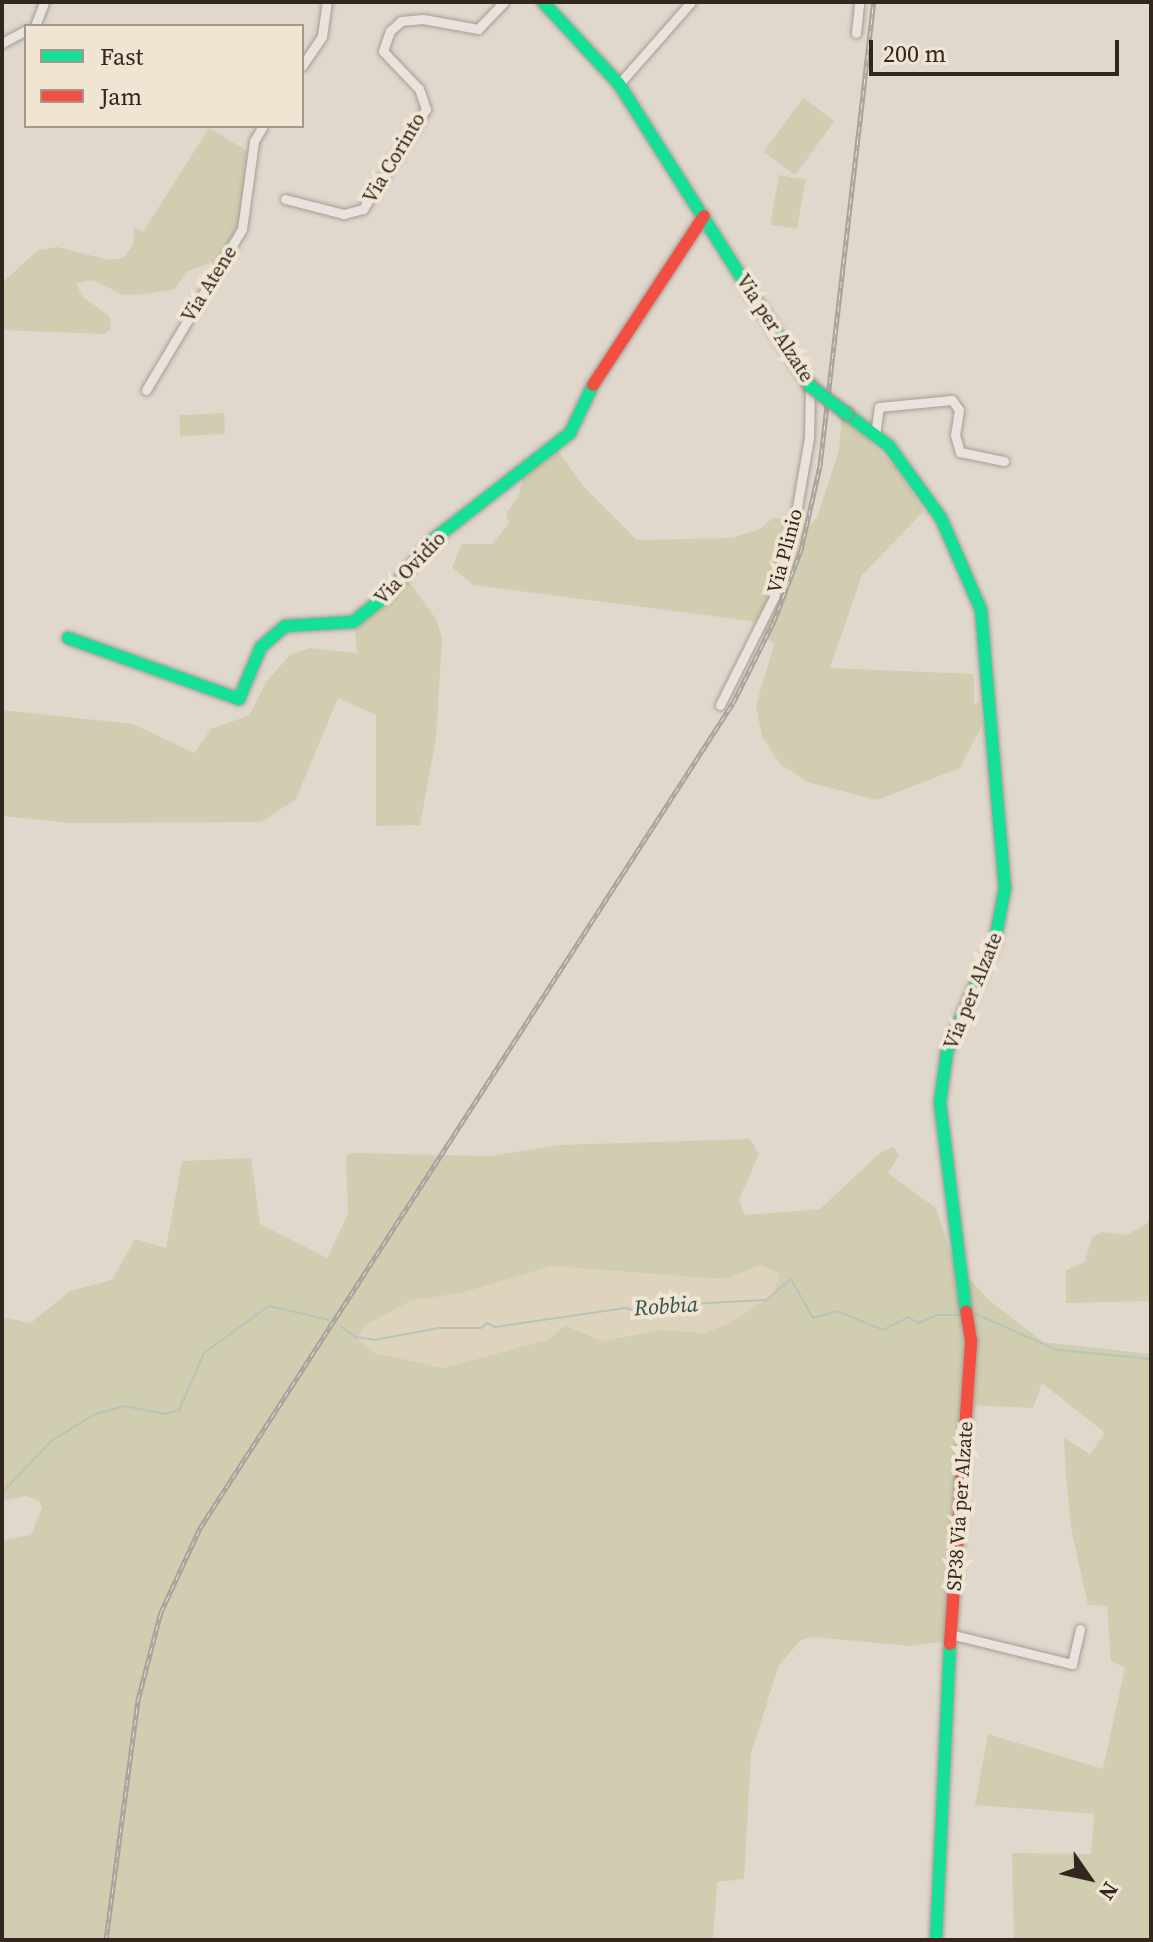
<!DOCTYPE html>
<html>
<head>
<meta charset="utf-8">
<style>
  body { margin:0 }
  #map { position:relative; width:1153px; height:1942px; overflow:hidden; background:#e0d8cc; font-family:"Source Serif 4",serif }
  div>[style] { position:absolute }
  .farmland>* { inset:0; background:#ded4be }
  .green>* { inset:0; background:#d1cdb0; transform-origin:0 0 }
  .stream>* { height:2px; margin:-1px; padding:0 1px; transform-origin:1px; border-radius:1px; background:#b7c4ba }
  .roads { filter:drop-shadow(0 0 2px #a59d95) drop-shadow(0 0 2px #a59d95) }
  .street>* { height:9px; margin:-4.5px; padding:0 4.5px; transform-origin:4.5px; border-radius:4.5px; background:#e8e4dd }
  .fast>* { height:12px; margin:-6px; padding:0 6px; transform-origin:6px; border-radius:6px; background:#16e098 }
  .jam>* { height:12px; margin:-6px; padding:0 6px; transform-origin:6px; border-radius:6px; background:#f24e42 }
  .rail>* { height:5px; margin-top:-2.5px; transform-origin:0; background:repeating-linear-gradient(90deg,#f0e4d2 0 6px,#a8a39d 0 12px); box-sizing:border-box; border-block:2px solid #a8a39d }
  .bridges { filter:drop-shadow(0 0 2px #958d85) drop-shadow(0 0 2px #958d85) }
  .fast-bridge>* { height:12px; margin:-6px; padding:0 6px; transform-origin:6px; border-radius:6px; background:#16e098 }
  span { translate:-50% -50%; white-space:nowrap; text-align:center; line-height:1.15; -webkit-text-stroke:8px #f0e4d2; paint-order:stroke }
  .street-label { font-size:20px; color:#32261f }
  .water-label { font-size:22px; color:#30504a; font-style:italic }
  .frame { position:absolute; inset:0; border:4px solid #32261f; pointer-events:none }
  .legend { position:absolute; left:24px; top:24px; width:280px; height:104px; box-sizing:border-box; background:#f0e4d2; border:2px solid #a4988a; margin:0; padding:10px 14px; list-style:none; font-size:24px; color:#32261f }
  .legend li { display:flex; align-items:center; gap:16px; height:40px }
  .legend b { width:40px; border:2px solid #a4988a }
  .north { position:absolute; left:1049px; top:1838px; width:80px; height:80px; -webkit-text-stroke:6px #f0e4d2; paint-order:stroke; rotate:124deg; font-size:22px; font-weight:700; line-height:32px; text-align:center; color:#32261f }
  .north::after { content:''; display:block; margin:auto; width:28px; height:36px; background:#32261f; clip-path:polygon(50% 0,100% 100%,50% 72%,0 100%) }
  .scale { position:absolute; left:869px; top:40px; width:250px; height:36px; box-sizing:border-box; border:4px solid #32261f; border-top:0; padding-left:10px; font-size:24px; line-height:28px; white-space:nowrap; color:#32261f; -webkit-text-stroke:6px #f0e4d2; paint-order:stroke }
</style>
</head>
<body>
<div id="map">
  <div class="farmland">
    <div style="clip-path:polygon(761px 1265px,779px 1273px,774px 1294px,728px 1324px,704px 1333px,630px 1334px,602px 1341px,571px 1326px,543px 1342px,444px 1368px,374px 1353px,357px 1338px,364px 1326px,410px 1301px,465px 1292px,552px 1266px,707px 1278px)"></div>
  </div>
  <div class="green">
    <div style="left:803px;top:98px;width:39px;height:67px;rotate:36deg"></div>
    <div style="clip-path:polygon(209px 128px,247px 151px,240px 224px,220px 259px,186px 272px,175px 289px,147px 294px,123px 295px,93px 280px,77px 283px,81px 295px,110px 317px,111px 329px,104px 334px,2px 330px,2px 283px,38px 250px,57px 247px,109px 260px,123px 258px,133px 245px,134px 227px,143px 232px)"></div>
    <div style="left:779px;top:175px;width:27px;height:50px;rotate:10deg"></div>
    <div style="left:224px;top:413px;width:21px;height:45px;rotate:87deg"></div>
    <div style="clip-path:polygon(842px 414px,895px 467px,924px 511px,862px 575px,830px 668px,974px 674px,974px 703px,979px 703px,982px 725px,960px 768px,877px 800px,808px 782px,780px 764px,762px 737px,756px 705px,774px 645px,751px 621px,473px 585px,452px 567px,462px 544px,492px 544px,509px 523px,506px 514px,518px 497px,529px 458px,553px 443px,583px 486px,637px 540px,732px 538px,760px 529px,774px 517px,808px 527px,817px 518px,839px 450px)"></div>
    <div style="clip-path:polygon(406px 578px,436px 619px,442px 638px,436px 738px,420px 825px,376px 826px,376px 715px,338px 698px,296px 799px,261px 822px,71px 823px,2px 816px,2px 710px,133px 724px,194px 753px,211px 729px,250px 715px,266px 682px,291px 654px,310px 648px,357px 653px,355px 630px)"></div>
    <div style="clip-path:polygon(evenodd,750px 1139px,759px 1154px,739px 1200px,745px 1215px,820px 1209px,881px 1152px,893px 1147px,899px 1155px,888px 1173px,936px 1208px,953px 1261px,989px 1300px,1043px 1342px,1151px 1354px,1151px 1940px,1014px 1940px,1012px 1853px,1091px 1854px,1094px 1814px,975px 1805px,988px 1734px,1103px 1769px,1125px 1668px,1111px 1661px,1107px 1606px,1088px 1605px,1071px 1528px,1066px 1476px,1064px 1438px,1090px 1454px,1105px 1433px,1042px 1383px,1033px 1408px,968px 1405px,955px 1640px,910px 1646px,812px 1637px,801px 1640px,779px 1665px,751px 1753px,744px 1879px,717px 1882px,713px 1940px,2px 1940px,2px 1540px,31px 1535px,42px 1508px,39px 1501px,26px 1496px,2px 1501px,2px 1317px,31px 1323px,70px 1291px,112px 1280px,135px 1239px,166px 1248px,182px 1161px,251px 1158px,260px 1224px,327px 1258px,348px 1214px,346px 1156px,352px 1153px,490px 1156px,559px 1145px,750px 1139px,761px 1265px,779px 1273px,774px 1294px,728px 1324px,704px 1333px,659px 1330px,602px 1341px,565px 1325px,550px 1339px,444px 1368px,374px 1353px,357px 1338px,364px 1326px,410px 1301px,465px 1292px,552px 1266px,707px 1278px,727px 1278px,761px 1265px)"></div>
    <div style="clip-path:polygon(1151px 1221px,1151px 1301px,1066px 1303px,1066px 1270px,1085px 1262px,1092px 1237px,1103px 1232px,1127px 1235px)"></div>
  </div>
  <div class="stream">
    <div style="left:976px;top:1314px;width:89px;rotate:24deg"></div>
    <div style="left:1057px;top:1350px;width:94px;rotate:5.5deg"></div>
    <div style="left:340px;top:1326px;width:19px;rotate:35deg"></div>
    <div style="left:356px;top:1337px;width:18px;rotate:9deg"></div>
    <div style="left:374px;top:1340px;width:66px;rotate:-10.5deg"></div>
    <div style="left:439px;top:1328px;width:42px"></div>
    <div style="left:481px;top:1328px;width:8px;rotate:-40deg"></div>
    <div style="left:487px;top:1323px;width:9px;rotate:27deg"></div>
    <div style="left:495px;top:1327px;width:132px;rotate:-8.3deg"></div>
    <div style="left:626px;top:1308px;width:12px;rotate:20deg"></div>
    <div style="left:637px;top:1312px;width:18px;rotate:-19deg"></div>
    <div style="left:654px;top:1306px;width:112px;rotate:-3.1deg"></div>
    <div style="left:766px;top:1300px;width:33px;rotate:-40deg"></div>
    <div style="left:791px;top:1279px;width:45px;rotate:60.6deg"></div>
    <div style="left:813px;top:1318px;width:25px;rotate:-16deg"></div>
    <div style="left:837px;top:1311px;width:50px;rotate:22.4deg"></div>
    <div style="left:883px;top:1330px;width:28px;rotate:-27deg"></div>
    <div style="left:908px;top:1317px;width:13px;rotate:29deg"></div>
    <div style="left:919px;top:1323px;width:19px;rotate:-25deg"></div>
    <div style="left:936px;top:1315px;width:24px"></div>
    <div style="left:2px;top:1493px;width:71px;rotate:-46.7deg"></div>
    <div style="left:51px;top:1441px;width:52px;rotate:-31.5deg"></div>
    <div style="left:95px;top:1414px;width:30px;rotate:-15deg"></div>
    <div style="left:124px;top:1406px;width:42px;rotate:11deg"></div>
    <div style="left:165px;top:1414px;width:15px;rotate:-16deg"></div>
    <div style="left:179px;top:1410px;width:62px;rotate:-66.3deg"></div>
    <div style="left:204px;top:1353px;width:80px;rotate:-35.9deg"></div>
    <div style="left:269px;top:1306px;width:62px;rotate:13.1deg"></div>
  </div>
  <div class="roads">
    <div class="street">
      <div style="left:35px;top:26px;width:26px;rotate:-69deg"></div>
      <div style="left:856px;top:33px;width:31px;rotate:-84deg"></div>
      <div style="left:2px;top:43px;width:27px;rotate:-28deg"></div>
      <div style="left:302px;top:66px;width:36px;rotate:-56deg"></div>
      <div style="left:322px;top:36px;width:34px;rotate:-82deg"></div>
      <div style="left:619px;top:84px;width:109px;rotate:-48.7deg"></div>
      <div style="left:285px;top:199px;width:61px;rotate:14.3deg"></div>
      <div style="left:344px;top:214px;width:20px;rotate:-15deg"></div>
      <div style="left:363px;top:209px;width:118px;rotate:-57.8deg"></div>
      <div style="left:426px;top:109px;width:21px;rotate:-109deg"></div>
      <div style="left:419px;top:89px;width:52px;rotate:-133.5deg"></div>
      <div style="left:383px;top:51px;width:21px;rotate:-71deg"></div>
      <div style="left:390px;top:31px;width:15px;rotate:-42deg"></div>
      <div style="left:401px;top:21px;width:22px;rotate:-5deg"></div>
      <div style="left:423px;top:19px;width:56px;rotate:10.3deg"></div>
      <div style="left:478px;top:29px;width:37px;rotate:-46deg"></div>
      <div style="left:146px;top:390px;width:187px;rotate:-59.2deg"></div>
      <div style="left:242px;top:229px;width:89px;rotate:-82.2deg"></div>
      <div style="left:254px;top:141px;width:17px;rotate:-59deg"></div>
      <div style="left:875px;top:435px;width:28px;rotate:-82deg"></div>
      <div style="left:879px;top:407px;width:73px;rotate:-5.5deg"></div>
      <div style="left:952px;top:400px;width:12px;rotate:55deg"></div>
      <div style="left:959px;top:410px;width:25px;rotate:99deg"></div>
      <div style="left:955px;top:435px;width:18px;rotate:74deg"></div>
      <div style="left:960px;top:452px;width:45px;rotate:11.6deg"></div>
      <div style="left:720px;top:705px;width:121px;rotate:-63.4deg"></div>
      <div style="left:774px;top:597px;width:87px;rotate:-75.3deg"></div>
      <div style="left:796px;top:513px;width:76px;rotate:-80.2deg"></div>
      <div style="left:809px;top:438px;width:52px;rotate:-88.9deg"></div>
      <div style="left:950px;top:1634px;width:126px;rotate:13.8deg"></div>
      <div style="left:1072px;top:1664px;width:36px;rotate:-77deg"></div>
    </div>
    <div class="fast">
      <div style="left:543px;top:2px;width:112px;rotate:47.2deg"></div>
      <div style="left:619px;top:84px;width:357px;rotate:57.7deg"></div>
      <div style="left:847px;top:414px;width:53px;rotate:37.3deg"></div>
      <div style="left:889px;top:446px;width:89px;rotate:54.2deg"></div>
      <div style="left:941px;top:518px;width:100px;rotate:66.5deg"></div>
      <div style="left:981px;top:610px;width:279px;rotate:85.1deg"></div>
      <div style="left:1005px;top:888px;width:53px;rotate:100.9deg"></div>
      <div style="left:995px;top:940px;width:121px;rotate:113.4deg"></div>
      <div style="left:947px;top:1051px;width:52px;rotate:97.7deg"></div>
      <div style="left:940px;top:1103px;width:210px;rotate:82.9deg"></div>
      <div style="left:68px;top:638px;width:182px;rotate:19.6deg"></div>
      <div style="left:239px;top:699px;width:56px;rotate:-67.1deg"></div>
      <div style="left:261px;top:647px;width:32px;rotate:-41deg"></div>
      <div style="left:285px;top:626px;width:68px;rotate:-3.4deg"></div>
      <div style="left:353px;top:622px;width:43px;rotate:-38.5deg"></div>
      <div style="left:387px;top:595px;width:73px;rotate:-50deg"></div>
      <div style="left:434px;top:539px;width:172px;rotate:-37.9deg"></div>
      <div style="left:570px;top:433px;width:53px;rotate:-64.4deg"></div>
      <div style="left:936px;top:1940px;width:296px;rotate:-87.3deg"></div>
    </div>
    <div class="jam">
      <div style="left:593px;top:385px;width:202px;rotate:-56.7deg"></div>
      <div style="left:950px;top:1644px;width:304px;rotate:-86deg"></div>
      <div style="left:971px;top:1341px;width:30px;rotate:-99deg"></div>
    </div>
  </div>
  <div class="rail">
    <div style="left:106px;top:1940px;width:242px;rotate:-82.4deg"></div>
    <div style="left:138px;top:1700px;width:91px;rotate:-75.4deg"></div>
    <div style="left:161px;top:1612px;width:93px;rotate:-65.1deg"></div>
    <div style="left:200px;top:1528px;width:982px;rotate:-57.14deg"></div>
    <div style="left:733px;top:703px;width:92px;rotate:-63.4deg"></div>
    <div style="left:774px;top:621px;width:76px;rotate:-69.2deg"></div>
    <div style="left:801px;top:550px;width:86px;rotate:-77.3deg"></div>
    <div style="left:820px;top:466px;width:467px;rotate:-83.4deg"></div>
  </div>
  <div class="bridges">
    <div class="fast-bridge">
      <div style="left:810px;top:386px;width:46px;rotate:37.1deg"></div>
    </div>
  </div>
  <div class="street-label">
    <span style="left:394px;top:158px;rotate:-59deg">Via Corinto</span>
    <span style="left:209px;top:284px;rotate:-58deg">Via Atene</span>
    <span style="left:775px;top:328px;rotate:57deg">Via per Alzate</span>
    <span style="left:785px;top:551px;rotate:-75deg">Via Plinio</span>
    <span style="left:410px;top:568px;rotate:-46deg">Via Ovidio</span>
    <span style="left:973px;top:991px;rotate:-68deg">Via per Alzate</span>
    <span style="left:960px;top:1506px;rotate:-86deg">SP38 Via per Alzate</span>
  </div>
  <div class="water-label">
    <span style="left:666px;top:1306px;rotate:-4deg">Robbia</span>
  </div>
  <div class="frame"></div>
  <ul class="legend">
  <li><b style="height:10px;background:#16e098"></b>Fast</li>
  <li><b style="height:10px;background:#f24e42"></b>Jam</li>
  </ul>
  <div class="north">N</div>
  <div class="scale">200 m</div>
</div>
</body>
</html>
